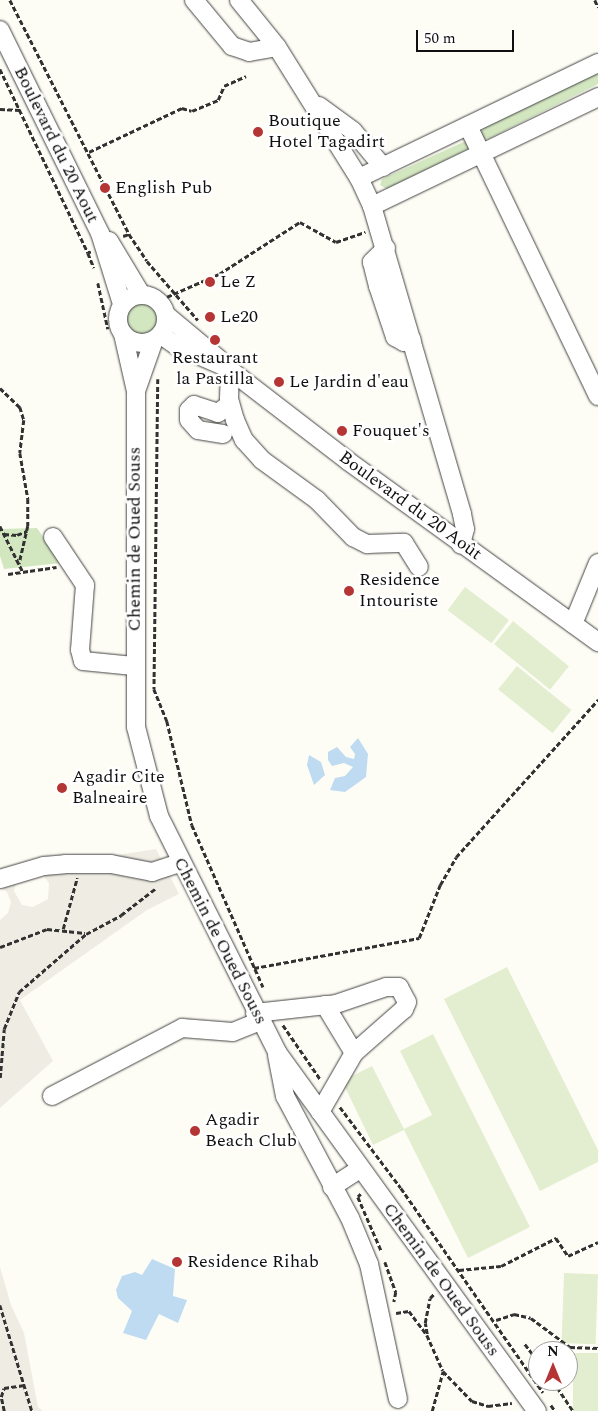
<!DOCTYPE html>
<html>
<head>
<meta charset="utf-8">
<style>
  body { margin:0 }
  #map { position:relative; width:598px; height:1411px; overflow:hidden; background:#fefdf5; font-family:Spectral,serif }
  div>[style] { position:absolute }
  .green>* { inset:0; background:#d2e6c0 }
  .round { border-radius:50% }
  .pitch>* { inset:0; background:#e3eed1; transform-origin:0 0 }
  .plaza>* { inset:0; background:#efede3 }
  .water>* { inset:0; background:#bedbf1 }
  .path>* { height:2.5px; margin-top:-1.25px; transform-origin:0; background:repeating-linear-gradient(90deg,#323232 0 5px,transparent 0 7.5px) }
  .roads { filter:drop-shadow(0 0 1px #434343) drop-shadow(0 0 1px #434343) }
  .minor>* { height:18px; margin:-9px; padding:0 9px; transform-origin:9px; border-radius:9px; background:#fff }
  .minor>.ring { margin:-9px; padding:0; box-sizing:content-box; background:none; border:18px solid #fff; border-radius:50% }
  .dots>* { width:14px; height:14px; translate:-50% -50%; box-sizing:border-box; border:2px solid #fff; border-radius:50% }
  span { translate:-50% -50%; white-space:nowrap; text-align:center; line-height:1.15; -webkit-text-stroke:5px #fff; paint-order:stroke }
  .poi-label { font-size:18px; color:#101010 }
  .left { translate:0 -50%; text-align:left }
  .street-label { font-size:18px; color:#101010 }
  .north { position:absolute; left:528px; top:1341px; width:50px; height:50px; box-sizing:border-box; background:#fff; border:1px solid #9f9f9f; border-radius:50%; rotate:0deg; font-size:14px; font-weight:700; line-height:20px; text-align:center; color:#101010 }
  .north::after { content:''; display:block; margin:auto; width:18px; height:22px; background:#b53534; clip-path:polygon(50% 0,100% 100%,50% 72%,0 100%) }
  .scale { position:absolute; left:416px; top:30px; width:98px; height:22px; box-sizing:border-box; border:2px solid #101010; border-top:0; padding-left:6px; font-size:15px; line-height:18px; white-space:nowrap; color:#101010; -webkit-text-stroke:4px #fff; paint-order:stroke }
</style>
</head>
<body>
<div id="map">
  <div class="green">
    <div style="clip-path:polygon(598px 71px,598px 84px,490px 138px,485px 139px,481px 132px,485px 127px)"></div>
    <div style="clip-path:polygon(470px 139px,470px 148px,387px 189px,380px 185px,382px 179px)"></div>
    <div class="round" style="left:125px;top:303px;width:34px;height:34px"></div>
    <div style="clip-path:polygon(37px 528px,61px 563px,4px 569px,0 556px,0 529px)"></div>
  </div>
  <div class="pitch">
    <div style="left:465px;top:587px;width:55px;height:29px;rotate:37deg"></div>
    <div style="left:513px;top:621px;width:72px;height:30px;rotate:39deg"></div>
    <div style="left:517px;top:666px;width:70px;height:30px;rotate:39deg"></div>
    <div style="clip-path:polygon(507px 967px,598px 1150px,598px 1162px,540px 1191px,444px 999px)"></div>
    <div style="clip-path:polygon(433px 1034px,530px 1227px,468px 1258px,404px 1130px,373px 1145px,342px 1081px,372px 1066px,404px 1129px,432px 1115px,400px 1051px)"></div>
    <div style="left:564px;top:1273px;width:34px;height:70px;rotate:2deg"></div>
    <div style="left:573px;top:1353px;width:25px;height:58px"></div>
  </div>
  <div class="plaza">
    <div style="clip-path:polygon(evenodd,156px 849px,179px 894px,147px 910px,20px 1000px,53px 1061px,0 1108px,0 920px,8px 913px,11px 902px,7px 892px,0 887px,0 873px,156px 849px,42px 874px,49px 883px,48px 899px,33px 907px,22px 905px,14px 891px,17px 879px,42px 874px)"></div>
    <div style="clip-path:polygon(0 1267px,11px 1305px,24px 1333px,38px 1407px,43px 1411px,0 1411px)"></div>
  </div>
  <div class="water">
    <div style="clip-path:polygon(358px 738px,368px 754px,366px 777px,345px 792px,330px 790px,335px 778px,345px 776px,353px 767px,344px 763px,332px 766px,328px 760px,328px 752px,337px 747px,346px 757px,354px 759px,355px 754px,350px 747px)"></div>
    <div style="clip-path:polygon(309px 755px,321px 762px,325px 775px,314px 785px,307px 765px)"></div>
    <div style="clip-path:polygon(152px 1259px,175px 1269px,173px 1296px,187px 1300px,178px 1323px,159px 1314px,146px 1340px,123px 1333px,132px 1311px,118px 1298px,116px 1290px,122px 1276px,135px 1272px,142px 1275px)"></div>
  </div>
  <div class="path">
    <div style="left:10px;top:0;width:263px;rotate:63deg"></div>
    <div style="left:595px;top:0;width:8px;rotate:67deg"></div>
    <div style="left:0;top:69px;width:204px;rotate:64.4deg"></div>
    <div style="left:0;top:109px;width:20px;rotate:3deg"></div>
    <div style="left:89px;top:152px;width:103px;rotate:-25.3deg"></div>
    <div style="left:182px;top:108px;width:10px;rotate:17deg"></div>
    <div style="left:192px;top:111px;width:28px;rotate:-23deg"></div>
    <div style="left:218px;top:100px;width:15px;rotate:-67deg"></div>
    <div style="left:224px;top:86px;width:24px;rotate:-24deg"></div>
    <div style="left:123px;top:236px;width:6px;rotate:-18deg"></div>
    <div style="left:129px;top:234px;width:32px;rotate:56deg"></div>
    <div style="left:147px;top:261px;width:78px;rotate:49.2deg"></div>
    <div style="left:91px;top:252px;width:3px;rotate:162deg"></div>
    <div style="left:88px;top:253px;width:16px;rotate:68deg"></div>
    <div style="left:98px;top:283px;width:47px;rotate:77.7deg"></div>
    <div style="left:160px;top:300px;width:64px;rotate:-23.8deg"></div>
    <div style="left:219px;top:274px;width:96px;rotate:-32.7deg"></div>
    <div style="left:300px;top:222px;width:41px;rotate:29.1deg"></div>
    <div style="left:336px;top:242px;width:31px;rotate:-19deg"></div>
    <div style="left:158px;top:379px;width:310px;rotate:90.7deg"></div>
    <div style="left:154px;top:689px;width:35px;rotate:68deg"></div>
    <div style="left:167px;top:721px;width:107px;rotate:76.5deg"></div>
    <div style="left:192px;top:825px;width:177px;rotate:66.3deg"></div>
    <div style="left:0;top:388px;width:28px;rotate:44deg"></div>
    <div style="left:20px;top:407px;width:14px;rotate:73deg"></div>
    <div style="left:24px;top:420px;width:33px;rotate:97deg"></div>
    <div style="left:20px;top:453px;width:47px;rotate:80.1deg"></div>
    <div style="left:28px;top:499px;width:27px;rotate:90deg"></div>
    <div style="left:28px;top:526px;width:39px;rotate:103deg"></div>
    <div style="left:0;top:526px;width:51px;rotate:63.4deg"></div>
    <div style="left:4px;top:534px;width:13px;rotate:4deg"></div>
    <div style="left:17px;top:535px;width:11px;rotate:-22deg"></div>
    <div style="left:8px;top:574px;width:49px;rotate:-8.3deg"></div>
    <div style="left:63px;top:929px;width:53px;rotate:-74.6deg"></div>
    <div style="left:0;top:947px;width:50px;rotate:-21deg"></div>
    <div style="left:47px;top:929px;width:38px;rotate:6deg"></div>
    <div style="left:254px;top:968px;width:168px;rotate:-10.3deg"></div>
    <div style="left:419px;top:938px;width:57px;rotate:-68.4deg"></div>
    <div style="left:440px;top:885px;width:32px;rotate:-60deg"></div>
    <div style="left:456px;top:857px;width:212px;rotate:-47.9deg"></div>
    <div style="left:283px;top:1025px;width:67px;rotate:55.4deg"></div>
    <div style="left:0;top:1078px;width:49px;rotate:-85.3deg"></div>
    <div style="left:4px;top:1029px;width:40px;rotate:-68deg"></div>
    <div style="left:19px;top:992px;width:89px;rotate:-40.9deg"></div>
    <div style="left:86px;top:934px;width:40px;rotate:-28deg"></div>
    <div style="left:121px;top:915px;width:44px;rotate:-37.6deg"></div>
    <div style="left:340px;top:1107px;width:101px;rotate:53deg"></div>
    <div style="left:401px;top:1188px;width:249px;rotate:55.2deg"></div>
    <div style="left:361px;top:1194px;width:4px;rotate:135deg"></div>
    <div style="left:358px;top:1197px;width:58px;rotate:66.5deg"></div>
    <div style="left:385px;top:1262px;width:32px;rotate:70deg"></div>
    <div style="left:396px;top:1292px;width:10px;rotate:101deg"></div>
    <div style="left:459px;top:1270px;width:42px;rotate:-5.4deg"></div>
    <div style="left:501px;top:1266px;width:62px;rotate:-27deg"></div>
    <div style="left:556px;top:1238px;width:22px;rotate:56deg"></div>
    <div style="left:568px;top:1256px;width:33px;rotate:-25deg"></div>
    <div style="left:0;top:1305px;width:111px;rotate:73.2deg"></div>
    <div style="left:396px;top:1313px;width:13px;rotate:-9deg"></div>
    <div style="left:409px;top:1311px;width:30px;rotate:53deg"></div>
    <div style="left:427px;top:1335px;width:39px;rotate:66deg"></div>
    <div style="left:443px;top:1371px;width:42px;rotate:46deg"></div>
    <div style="left:472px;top:1401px;width:17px;rotate:17deg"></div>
    <div style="left:488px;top:1406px;width:24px;rotate:-7deg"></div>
    <div style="left:496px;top:1320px;width:19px;rotate:-18deg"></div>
    <div style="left:514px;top:1314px;width:17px;rotate:13deg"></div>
    <div style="left:531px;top:1318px;width:49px;rotate:36.6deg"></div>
    <div style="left:570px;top:1347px;width:28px;rotate:2deg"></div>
    <div style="left:427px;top:1334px;width:11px;rotate:-100deg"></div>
    <div style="left:425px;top:1323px;width:25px;rotate:-79deg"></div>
    <div style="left:430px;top:1298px;width:6px;rotate:-45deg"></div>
    <div style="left:525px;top:1344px;width:21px;rotate:53deg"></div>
    <div style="left:553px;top:1381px;width:36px;rotate:56deg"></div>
    <div style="left:551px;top:1405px;width:7px;rotate:56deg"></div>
    <div style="left:4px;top:1411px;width:14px;rotate:-102deg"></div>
    <div style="left:1px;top:1397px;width:9px;rotate:-72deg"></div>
    <div style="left:4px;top:1388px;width:21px;rotate:-8deg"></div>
    <div style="left:432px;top:1411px;width:41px;rotate:-74.6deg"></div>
  </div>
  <div class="roads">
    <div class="minor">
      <div style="left:194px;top:0;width:60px;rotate:50.4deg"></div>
      <div style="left:232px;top:46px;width:18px;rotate:19deg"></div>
      <div style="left:249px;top:52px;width:28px;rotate:-10deg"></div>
      <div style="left:239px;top:0;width:60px;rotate:51deg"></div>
      <div style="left:277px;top:47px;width:155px;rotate:58deg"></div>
      <div style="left:359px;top:178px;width:31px;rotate:65deg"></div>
      <div style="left:372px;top:206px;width:321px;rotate:73.7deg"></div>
      <div style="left:462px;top:514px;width:15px;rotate:79deg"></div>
      <div style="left:465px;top:529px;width:16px;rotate:105deg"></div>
      <div style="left:0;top:30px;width:226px;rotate:63.8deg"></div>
      <div style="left:100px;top:233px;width:74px;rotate:72.8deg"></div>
      <div style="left:319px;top:106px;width:42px;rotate:36.3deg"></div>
      <div style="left:353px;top:131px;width:47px;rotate:50.2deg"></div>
      <div style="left:468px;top:126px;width:300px;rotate:64.3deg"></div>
      <div style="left:359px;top:178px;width:265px;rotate:-25.7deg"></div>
      <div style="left:372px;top:206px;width:251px;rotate:-25.7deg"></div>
      <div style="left:109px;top:241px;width:62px;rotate:58.9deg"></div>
      <div style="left:386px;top:248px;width:20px;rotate:135deg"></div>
      <div style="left:372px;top:262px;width:25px;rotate:76deg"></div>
      <div style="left:378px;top:286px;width:54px;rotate:71.6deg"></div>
      <div style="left:395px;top:337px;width:10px;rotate:29deg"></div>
      <div style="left:404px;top:342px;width:8px;rotate:-14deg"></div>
      <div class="ring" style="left:118px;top:295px;width:30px;height:30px"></div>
      <div style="left:166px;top:315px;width:69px;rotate:39.7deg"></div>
      <div style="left:123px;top:334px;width:58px;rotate:77.2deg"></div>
      <div style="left:136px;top:391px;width:336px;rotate:90deg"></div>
      <div style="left:136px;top:727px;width:92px;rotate:75.5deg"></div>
      <div style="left:159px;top:816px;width:264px;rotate:63.4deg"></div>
      <div style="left:277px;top:1052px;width:443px;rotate:54.1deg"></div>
      <div style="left:161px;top:335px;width:19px;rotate:35deg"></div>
      <div style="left:177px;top:346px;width:53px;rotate:23.2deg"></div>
      <div style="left:226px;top:367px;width:154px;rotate:37.6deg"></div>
      <div style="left:348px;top:461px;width:309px;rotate:35.9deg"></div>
      <div style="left:230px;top:370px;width:29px;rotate:92deg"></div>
      <div style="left:229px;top:399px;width:22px;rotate:74deg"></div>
      <div style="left:235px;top:420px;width:22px;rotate:66deg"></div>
      <div style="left:244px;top:440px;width:27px;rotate:48deg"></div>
      <div style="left:262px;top:460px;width:68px;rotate:36deg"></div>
      <div style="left:317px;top:500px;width:52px;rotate:45.8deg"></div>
      <div style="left:353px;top:537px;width:16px;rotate:27deg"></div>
      <div style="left:367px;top:544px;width:37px;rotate:-2deg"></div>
      <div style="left:404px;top:543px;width:28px;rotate:58deg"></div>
      <div style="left:136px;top:391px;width:54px;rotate:-70.6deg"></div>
      <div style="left:223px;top:434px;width:25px;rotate:-171deg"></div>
      <div style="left:198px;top:430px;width:13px;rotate:-132deg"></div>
      <div style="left:189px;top:420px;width:10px;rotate:-90deg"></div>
      <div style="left:189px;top:410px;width:7px;rotate:-45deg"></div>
      <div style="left:194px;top:405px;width:25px;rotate:18deg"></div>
      <div style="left:218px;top:413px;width:15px;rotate:-37deg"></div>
      <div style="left:53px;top:537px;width:58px;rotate:56.3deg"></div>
      <div style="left:85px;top:585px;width:65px;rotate:94.4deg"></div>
      <div style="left:80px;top:650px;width:11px;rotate:75deg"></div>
      <div style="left:83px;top:661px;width:51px;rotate:5.6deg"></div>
      <div style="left:573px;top:624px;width:66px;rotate:-67.7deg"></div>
      <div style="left:0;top:879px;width:46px;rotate:-16.5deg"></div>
      <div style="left:44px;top:866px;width:21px;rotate:-5deg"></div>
      <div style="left:65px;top:864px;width:46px"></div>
      <div style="left:111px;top:864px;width:42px;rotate:11deg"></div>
      <div style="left:152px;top:872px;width:29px;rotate:-18deg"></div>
      <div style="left:325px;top:1005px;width:56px;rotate:58.9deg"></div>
      <div style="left:255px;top:1013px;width:81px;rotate:-6.3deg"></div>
      <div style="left:336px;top:1004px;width:53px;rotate:-18.8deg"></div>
      <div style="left:386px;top:987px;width:13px"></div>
      <div style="left:399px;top:987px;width:17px;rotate:62deg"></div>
      <div style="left:407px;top:1002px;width:8px;rotate:113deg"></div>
      <div style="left:404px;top:1009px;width:67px;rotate:138.7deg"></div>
      <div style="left:354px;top:1053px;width:68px;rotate:120deg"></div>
      <div style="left:277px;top:1055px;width:42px;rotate:79deg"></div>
      <div style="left:285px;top:1096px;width:138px;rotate:62deg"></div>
      <div style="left:350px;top:1218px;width:50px;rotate:67.6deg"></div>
      <div style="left:369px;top:1264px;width:138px;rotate:77.9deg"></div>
      <div style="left:52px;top:1096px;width:147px;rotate:-27.6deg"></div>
      <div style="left:182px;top:1028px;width:51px;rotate:4.5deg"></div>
      <div style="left:233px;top:1032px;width:29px;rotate:-22deg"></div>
      <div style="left:332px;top:1187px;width:33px;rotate:-33deg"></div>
    </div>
  </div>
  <div class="dots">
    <div style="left:258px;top:132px;background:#b53534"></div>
    <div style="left:105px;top:188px;background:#b53534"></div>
    <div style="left:210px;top:282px;background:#b53534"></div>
    <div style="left:210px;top:317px;background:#b53534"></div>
    <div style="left:215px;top:340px;background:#b53534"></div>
    <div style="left:279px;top:382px;background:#b53534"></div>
    <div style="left:342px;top:431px;background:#b53534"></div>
    <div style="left:349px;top:591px;background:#b53534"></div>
    <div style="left:62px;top:788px;background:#b53534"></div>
    <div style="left:195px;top:1131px;background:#b53534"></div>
    <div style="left:177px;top:1262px;background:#b53534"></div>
  </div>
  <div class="poi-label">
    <span class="left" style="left:268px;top:132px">Boutique<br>Hotel Tagadirt</span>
    <span class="left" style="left:115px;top:188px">English Pub</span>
    <span class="left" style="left:220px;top:282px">Le Z</span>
    <span class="left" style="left:220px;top:317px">Le20</span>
    <span style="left:215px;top:369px">Restaurant<br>la Pastilla</span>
    <span class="left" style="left:289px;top:382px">Le Jardin d'eau</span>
    <span class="left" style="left:352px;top:431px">Fouquet's</span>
    <span class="left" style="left:359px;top:591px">Residence<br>Intouriste</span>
    <span class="left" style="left:72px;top:788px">Agadir Cite<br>Balneaire</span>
    <span class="left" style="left:205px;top:1131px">Agadir<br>Beach Club</span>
    <span class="left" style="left:187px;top:1262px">Residence Rihab</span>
  </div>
  <div class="street-label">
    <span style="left:56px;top:145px;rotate:64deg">Boulevard du 20 Aout</span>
    <span style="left:410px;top:506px;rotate:36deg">Boulevard du 20 Août</span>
    <span style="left:135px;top:539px;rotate:-90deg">Chemin de Oued Souss</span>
    <span style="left:220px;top:941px;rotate:63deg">Chemin de Oued Souss</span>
    <span style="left:441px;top:1280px;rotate:54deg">Chemin de Oued Souss</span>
  </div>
  <div class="north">N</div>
  <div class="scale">50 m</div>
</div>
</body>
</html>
